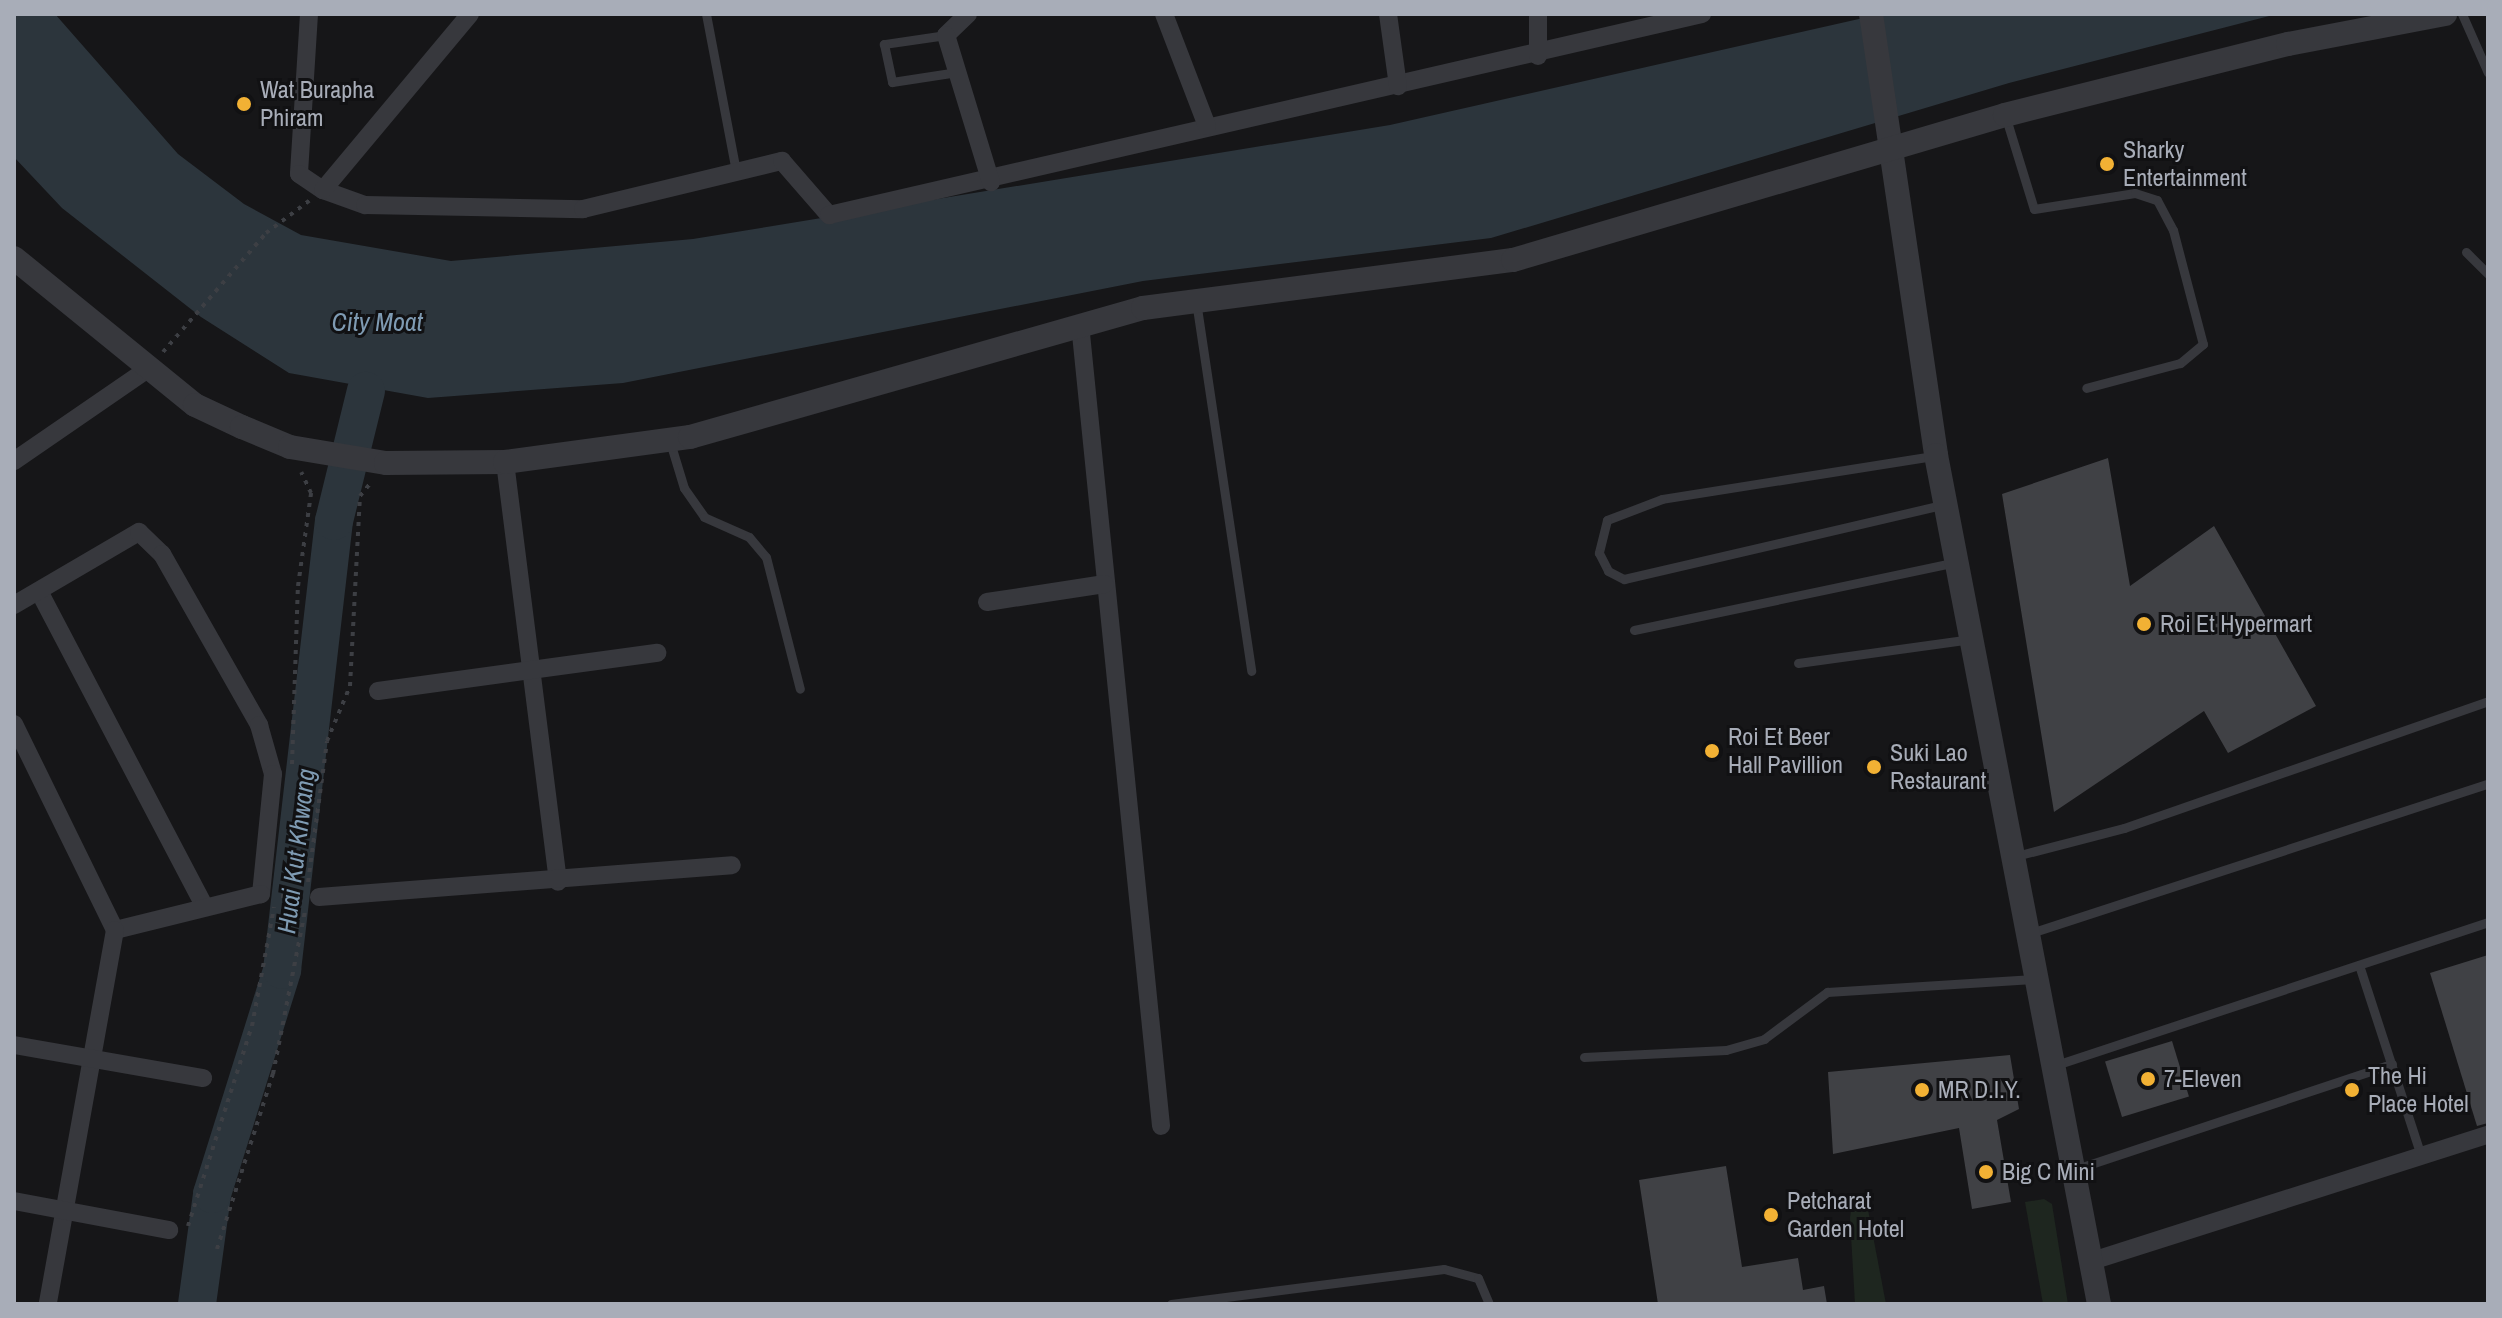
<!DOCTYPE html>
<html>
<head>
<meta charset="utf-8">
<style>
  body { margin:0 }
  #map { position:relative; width:2502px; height:1318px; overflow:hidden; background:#161618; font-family:"Archivo Narrow",sans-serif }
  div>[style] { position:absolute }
  .green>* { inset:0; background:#1e261f }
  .water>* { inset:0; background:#2c353c }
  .river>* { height:38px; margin:-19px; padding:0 19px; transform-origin:19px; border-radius:19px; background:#2c353c }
  .building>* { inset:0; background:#404145; transform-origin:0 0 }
  .path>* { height:4px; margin-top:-2px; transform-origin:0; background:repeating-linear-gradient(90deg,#3d3f44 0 4px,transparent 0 10px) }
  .service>* { height:9px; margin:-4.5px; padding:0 4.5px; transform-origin:4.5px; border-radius:4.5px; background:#37383d }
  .minor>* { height:18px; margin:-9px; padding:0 9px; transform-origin:9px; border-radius:9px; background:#37383d }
  .tertiary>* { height:24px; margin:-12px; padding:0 12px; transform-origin:12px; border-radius:12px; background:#37383d }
  .dots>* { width:22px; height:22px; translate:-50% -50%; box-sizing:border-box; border:4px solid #111113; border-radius:50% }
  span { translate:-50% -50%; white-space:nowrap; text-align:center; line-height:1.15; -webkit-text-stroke:6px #111113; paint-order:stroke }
  .poi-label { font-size:24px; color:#a8adb8 }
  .left { translate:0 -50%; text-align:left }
  .water-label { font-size:26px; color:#7f9bb3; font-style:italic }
  .frame { position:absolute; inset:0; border:16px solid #a8adb8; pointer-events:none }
</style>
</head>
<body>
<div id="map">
  <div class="green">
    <div style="clip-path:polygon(1866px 1199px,1886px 1304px,1855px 1304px,1850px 1218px,1852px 1202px)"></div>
    <div style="clip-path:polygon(2044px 1199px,2052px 1204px,2068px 1304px,2043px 1304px,2025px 1202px)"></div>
  </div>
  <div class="water">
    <div style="clip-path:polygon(14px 14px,55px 14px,178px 154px,244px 204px,301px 235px,451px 261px,693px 239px,1390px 125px,1881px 14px,2277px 14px,2009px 83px,1491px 238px,1143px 281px,623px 383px,428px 398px,289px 373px,201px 317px,62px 208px,14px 157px)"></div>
  </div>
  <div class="river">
    <div style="left:197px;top:1304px;width:111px;rotate:-82.2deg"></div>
    <div style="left:212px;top:1194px;width:235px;rotate:-72.6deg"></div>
    <div style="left:282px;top:970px;width:452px;rotate:-83.4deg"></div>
    <div style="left:334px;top:521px;width:134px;rotate:-76.2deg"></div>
  </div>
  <div class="building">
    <div style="clip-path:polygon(2108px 458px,2130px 586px,2214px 526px,2316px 706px,2228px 753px,2204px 711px,2054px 812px,2002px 494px)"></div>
    <div style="clip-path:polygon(2488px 955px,2488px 1123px,2477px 1126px,2430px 973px)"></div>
    <div style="left:2172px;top:1041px;width:58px;height:70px;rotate:73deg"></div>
    <div style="clip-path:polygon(2010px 1055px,2019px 1109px,1997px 1120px,2011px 1202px,1972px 1209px,1959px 1128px,1833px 1154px,1828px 1072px)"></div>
    <div style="clip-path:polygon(1726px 1166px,1742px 1267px,1798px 1258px,1803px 1290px,1824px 1286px,1827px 1304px,1658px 1304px,1639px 1180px)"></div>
  </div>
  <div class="path">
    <div style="left:163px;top:352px;width:157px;rotate:-49.1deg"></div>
    <div style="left:266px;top:233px;width:54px;rotate:-36.7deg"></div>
    <div style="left:292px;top:764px;width:178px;rotate:-88.1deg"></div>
    <div style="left:298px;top:586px;width:94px;rotate:-82deg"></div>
    <div style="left:311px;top:493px;width:23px;rotate:-115deg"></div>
    <div style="left:308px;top:882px;width:142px;rotate:-82.3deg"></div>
    <div style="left:327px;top:741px;width:60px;rotate:-67.3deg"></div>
    <div style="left:350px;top:686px;width:190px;rotate:-87deg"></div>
    <div style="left:360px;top:496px;width:19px;rotate:-51deg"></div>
    <div style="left:281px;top:896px;width:19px;rotate:3deg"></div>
    <div style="left:188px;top:1226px;width:210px;rotate:-72.3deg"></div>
    <div style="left:252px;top:1026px;width:121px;rotate:-79.5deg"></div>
    <div style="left:217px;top:1249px;width:184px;rotate:-72.3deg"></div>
    <div style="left:273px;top:1074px;width:166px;rotate:-78.9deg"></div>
  </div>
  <div class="service">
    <div style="left:706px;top:14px;width:161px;rotate:79.2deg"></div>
    <div style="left:2462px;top:14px;width:64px;rotate:66.2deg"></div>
    <div style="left:946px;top:35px;width:63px;rotate:171.7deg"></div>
    <div style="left:884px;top:44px;width:39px;rotate:78deg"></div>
    <div style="left:892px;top:82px;width:66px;rotate:-8.7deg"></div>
    <div style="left:2005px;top:115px;width:98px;rotate:72.9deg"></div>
    <div style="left:2034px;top:209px;width:102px;rotate:-9deg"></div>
    <div style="left:2135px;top:193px;width:23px;rotate:18deg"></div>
    <div style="left:2157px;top:200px;width:34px;rotate:62deg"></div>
    <div style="left:2173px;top:230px;width:118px;rotate:75.3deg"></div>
    <div style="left:2203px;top:344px;width:30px;rotate:140deg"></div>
    <div style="left:2180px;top:363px;width:97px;rotate:165.1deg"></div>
    <div style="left:2466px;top:252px;width:31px;rotate:45deg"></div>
    <div style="left:1196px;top:301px;width:374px;rotate:81.5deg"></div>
    <div style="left:670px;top:442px;width:48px;rotate:73.1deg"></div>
    <div style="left:684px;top:488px;width:35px;rotate:55deg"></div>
    <div style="left:704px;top:517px;width:49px;rotate:24deg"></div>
    <div style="left:749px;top:537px;width:26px;rotate:50deg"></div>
    <div style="left:766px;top:557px;width:136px;rotate:75.6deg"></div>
    <div style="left:1933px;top:456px;width:274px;rotate:171deg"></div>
    <div style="left:1662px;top:499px;width:59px;rotate:159.1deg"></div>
    <div style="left:1607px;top:520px;width:34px;rotate:104deg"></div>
    <div style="left:1599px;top:553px;width:20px;rotate:63deg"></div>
    <div style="left:1608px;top:571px;width:18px;rotate:27deg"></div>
    <div style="left:1624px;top:579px;width:331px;rotate:-13.1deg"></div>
    <div style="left:1634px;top:630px;width:329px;rotate:-11.9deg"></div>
    <div style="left:1798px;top:663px;width:175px;rotate:-7.9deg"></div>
    <div style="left:2016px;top:856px;width:112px;rotate:-14.5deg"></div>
    <div style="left:2124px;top:828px;width:386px;rotate:-19.2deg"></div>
    <div style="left:2031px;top:933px;width:481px;rotate:-18.1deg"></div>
    <div style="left:2359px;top:965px;width:201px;rotate:72deg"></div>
    <div style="left:1584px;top:1057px;width:142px;rotate:-2.8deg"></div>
    <div style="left:1726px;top:1050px;width:40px;rotate:-16deg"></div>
    <div style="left:1764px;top:1039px;width:79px;rotate:-36.7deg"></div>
    <div style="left:1827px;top:992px;width:207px;rotate:-3.6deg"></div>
    <div style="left:2056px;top:1065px;width:455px;rotate:-18.3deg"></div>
    <div style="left:2076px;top:1169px;width:333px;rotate:-18.4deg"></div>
    <div style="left:1171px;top:1304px;width:275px;rotate:-7.3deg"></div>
    <div style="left:1444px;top:1269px;width:35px;rotate:15deg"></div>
    <div style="left:1478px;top:1278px;width:28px;rotate:67deg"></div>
  </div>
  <div class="minor">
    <div style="left:309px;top:14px;width:160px;rotate:93.6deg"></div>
    <div style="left:299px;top:174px;width:29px;rotate:34deg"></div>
    <div style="left:323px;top:190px;width:45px;rotate:19.7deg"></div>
    <div style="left:365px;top:205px;width:218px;rotate:1.1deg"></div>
    <div style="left:583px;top:209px;width:205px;rotate:-13.6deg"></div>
    <div style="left:782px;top:161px;width:72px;rotate:49deg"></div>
    <div style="left:829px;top:215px;width:896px;rotate:-12.97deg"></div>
    <div style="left:968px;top:14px;width:30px;rotate:136deg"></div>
    <div style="left:946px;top:35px;width:154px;rotate:73deg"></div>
    <div style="left:1164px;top:14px;width:120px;rotate:69deg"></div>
    <div style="left:1388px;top:14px;width:73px;rotate:82.1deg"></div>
    <div style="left:1538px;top:56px;width:42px;rotate:-90deg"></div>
    <div style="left:323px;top:190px;width:229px;rotate:-50.1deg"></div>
    <div style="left:1080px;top:324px;width:806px;rotate:84.23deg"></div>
    <div style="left:14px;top:461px;width:163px;rotate:-34.5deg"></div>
    <div style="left:505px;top:462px;width:423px;rotate:82.8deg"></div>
    <div style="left:41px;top:595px;width:350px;rotate:62.3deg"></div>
    <div style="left:987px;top:602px;width:119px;rotate:-8.7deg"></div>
    <div style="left:14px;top:605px;width:145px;rotate:-30.3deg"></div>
    <div style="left:139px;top:532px;width:32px;rotate:44deg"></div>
    <div style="left:162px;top:554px;width:197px;rotate:60.4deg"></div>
    <div style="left:259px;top:725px;width:51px;rotate:74.1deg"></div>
    <div style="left:273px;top:774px;width:121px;rotate:95.7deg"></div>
    <div style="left:261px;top:894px;width:150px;rotate:166.1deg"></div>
    <div style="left:378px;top:691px;width:282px;rotate:-7.8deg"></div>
    <div style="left:14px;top:724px;width:229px;rotate:63.9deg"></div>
    <div style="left:115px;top:930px;width:380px;rotate:100.2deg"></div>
    <div style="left:319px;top:897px;width:414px;rotate:-4.4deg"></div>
    <div style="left:14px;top:1045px;width:192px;rotate:9.9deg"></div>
    <div style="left:14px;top:1201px;width:158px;rotate:10.6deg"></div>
    <div style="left:2092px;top:1261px;width:416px;rotate:-17.7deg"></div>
  </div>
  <div class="tertiary">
    <div style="left:1871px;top:14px;width:446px;rotate:81.6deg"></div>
    <div style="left:1936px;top:455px;width:865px;rotate:79.13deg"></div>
    <div style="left:14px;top:258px;width:233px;rotate:39.1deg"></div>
    <div style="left:195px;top:405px;width:52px;rotate:25.1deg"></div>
    <div style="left:242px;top:427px;width:52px;rotate:22.6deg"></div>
    <div style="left:290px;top:447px;width:97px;rotate:9.5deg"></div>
    <div style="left:386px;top:463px;width:119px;rotate:-0.5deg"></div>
    <div style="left:505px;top:462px;width:187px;rotate:-7.7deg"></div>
    <div style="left:690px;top:437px;width:471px;rotate:-15.9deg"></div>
    <div style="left:1143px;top:308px;width:373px;rotate:-7.4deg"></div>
    <div style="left:1513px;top:260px;width:513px;rotate:-16.42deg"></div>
    <div style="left:2005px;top:115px;width:292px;rotate:-14.1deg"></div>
    <div style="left:2288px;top:44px;width:160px;rotate:-10.8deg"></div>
  </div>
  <div class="dots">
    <div style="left:244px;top:104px;background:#f2b134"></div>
    <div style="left:2107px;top:164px;background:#f2b134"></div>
    <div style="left:2144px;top:624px;background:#f2b134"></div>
    <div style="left:1712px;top:751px;background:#f2b134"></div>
    <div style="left:1874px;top:767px;background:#f2b134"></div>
    <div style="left:2148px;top:1079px;background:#f2b134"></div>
    <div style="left:1922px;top:1090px;background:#f2b134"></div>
    <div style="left:2352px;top:1090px;background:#f2b134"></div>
    <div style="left:1986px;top:1172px;background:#f2b134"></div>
    <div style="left:1771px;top:1215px;background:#f2b134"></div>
  </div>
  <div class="poi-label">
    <span class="left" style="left:260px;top:104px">Wat Burapha<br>Phiram</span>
    <span class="left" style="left:2123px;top:164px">Sharky<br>Entertainment</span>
    <span class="left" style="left:2160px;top:624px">Roi Et Hypermart</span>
    <span class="left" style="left:1728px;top:751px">Roi Et Beer<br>Hall Pavillion</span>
    <span class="left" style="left:1890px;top:767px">Suki Lao<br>Restaurant</span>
    <span class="left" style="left:2368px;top:1090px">The Hi<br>Place Hotel</span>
    <span class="left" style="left:2164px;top:1079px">7-Eleven</span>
    <span class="left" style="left:1938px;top:1090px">MR D.I.Y.</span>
    <span class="left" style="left:2002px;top:1172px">Big C Mini</span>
    <span class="left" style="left:1787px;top:1215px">Petcharat<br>Garden Hotel</span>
  </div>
  <div class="water-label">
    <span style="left:377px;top:322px">City Moat</span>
    <span style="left:296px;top:851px;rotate:-83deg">Huai Kut Khwang</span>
  </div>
  <div class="frame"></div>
</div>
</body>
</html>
